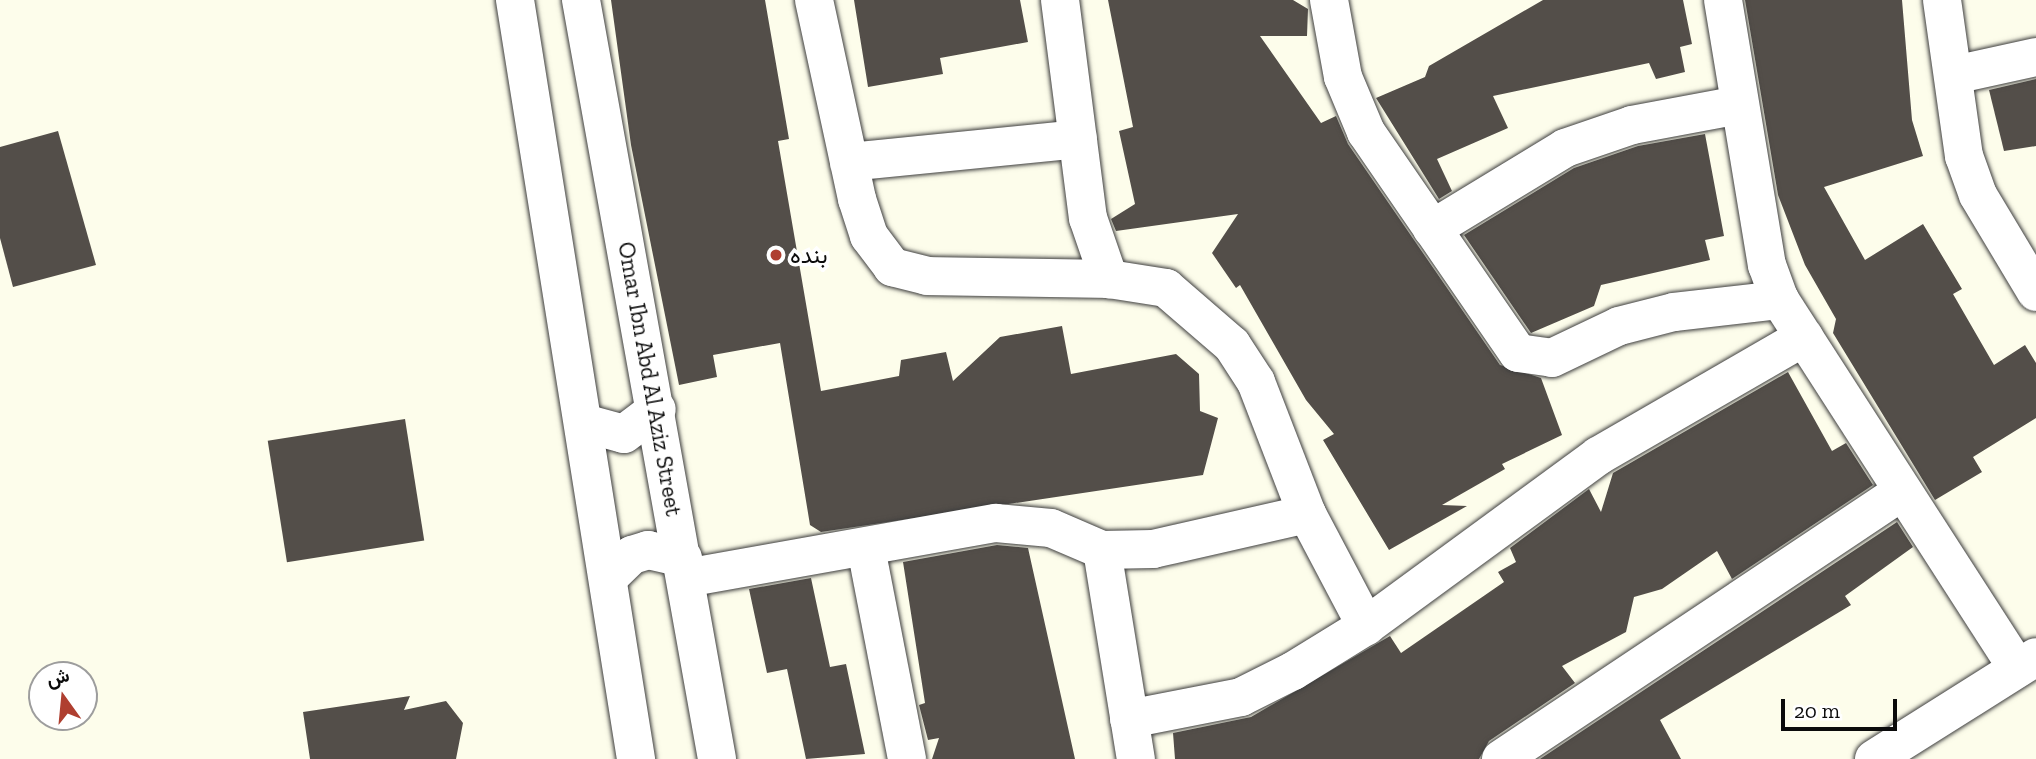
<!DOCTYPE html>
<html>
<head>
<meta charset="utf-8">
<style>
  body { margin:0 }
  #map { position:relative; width:2036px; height:759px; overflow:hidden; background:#fdfdeb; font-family:"Zilla Slab",Vazirmatn,serif }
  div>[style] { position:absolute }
  .building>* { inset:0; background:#534e49; transform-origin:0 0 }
  .roads { filter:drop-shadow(0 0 2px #3e3e3e) drop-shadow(0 0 2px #3e3e3e) }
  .minor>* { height:38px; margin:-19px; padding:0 19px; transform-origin:19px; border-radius:19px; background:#fff }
  .dots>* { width:19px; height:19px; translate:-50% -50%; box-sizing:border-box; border:4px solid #fff; border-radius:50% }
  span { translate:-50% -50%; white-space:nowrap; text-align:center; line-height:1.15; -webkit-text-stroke:7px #fff; paint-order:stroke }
  .poi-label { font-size:23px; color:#0b0b0b }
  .left { translate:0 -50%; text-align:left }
  .street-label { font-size:23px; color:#0b0b0b }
  .north { position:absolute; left:28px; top:661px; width:70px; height:70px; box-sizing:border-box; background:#fff; border:2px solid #9d9d9d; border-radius:50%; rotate:345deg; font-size:19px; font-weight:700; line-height:28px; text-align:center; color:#0b0b0b }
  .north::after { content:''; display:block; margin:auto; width:24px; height:32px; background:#af3f30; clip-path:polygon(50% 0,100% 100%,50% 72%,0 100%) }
  .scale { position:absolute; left:1781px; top:699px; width:116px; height:32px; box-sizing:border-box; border:4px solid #0b0b0b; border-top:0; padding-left:9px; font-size:21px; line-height:24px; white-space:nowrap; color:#0b0b0b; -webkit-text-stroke:5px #fff; paint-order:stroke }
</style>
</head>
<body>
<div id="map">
  <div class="building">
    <div style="clip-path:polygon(611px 0,765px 0,789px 139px,778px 141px,821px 391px,899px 376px,901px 360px,946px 352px,953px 381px,1000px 337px,1062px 326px,1071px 374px,1176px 354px,1199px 374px,1200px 411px,1218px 418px,1203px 475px,821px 532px,810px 525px,780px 343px,713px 355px,717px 377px,679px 385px,631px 145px)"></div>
    <div style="clip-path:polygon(854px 0,1020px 0,1028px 42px,940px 58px,943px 74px,868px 87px)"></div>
    <div style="clip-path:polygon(1108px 0,1293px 0,1308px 9px,1307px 36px,1260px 36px,1321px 123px,1336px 116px,1348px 144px,1500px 365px,1541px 378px,1562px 435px,1502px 464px,1505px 469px,1442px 505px,1467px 506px,1389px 550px,1323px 440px,1334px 434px,1306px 400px,1240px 285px,1236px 288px,1212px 253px,1238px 214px,1116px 231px,1111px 219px,1135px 204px,1119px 131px,1133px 127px)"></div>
    <div style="clip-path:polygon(1543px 0,1683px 0,1692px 44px,1680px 47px,1685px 72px,1656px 79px,1649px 63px,1493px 96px,1508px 128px,1437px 159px,1452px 191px,1439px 199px,1376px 98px,1425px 77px,1429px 66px)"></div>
    <div style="clip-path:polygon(1745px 0,1902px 0,1912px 120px,1923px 156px,1824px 187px,1865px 260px,1923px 224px,1962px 289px,1953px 294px,1994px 365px,2025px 345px,2036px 363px,2036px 418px,1973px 457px,1982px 472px,1935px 500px,1833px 333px,1836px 319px,1805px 265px,1778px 195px)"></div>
    <div style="clip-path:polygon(2036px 79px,2036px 146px,2004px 151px,1989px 90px)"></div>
    <div style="clip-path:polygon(58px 131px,96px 265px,13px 287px,0 238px,0 147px)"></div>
    <div style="clip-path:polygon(1705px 134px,1724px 236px,1705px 240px,1710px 260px,1601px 285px,1594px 306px,1531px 333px,1464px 235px,1574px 168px,1638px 146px)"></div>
    <div style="clip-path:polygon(1788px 372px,1832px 451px,1846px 443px,1873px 485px,1732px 579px,1717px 551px,1662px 589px,1634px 597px,1626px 632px,1562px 666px,1575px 683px,1489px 741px,1479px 759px,1175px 759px,1173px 733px,1251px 717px,1390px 636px,1401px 653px,1504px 582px,1498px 572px,1516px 562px,1510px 548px,1589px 489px,1601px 512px,1613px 473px)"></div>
    <div style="left:405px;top:419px;width:123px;height:139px;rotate:81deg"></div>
    <div style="clip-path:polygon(1897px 522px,1913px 547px,1845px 596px,1851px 605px,1660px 720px,1681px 759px,1540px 759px)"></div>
    <div style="clip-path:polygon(997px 545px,1028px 548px,1075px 759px,932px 759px,939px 738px,928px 740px,919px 705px,925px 703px,903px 562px)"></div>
    <div style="clip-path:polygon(811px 578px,830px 667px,846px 664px,865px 754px,806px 759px,787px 669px,767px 673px,749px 589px)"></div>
    <div style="clip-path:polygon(410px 696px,404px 710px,446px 701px,463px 723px,456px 759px,310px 759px,303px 712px)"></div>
  </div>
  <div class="roads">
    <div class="minor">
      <div style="left:515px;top:0;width:769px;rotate:80.94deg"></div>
      <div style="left:581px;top:0;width:771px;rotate:79.84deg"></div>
      <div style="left:814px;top:0;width:204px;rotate:77.8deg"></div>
      <div style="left:857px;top:199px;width:39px;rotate:72deg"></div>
      <div style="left:869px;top:236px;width:39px;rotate:53deg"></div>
      <div style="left:892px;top:267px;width:36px;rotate:14deg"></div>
      <div style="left:927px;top:276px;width:182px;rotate:0.9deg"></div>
      <div style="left:1060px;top:0;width:220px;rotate:82.7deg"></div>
      <div style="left:1088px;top:218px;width:65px;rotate:71deg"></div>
      <div style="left:1109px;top:279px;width:58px;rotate:9deg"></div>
      <div style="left:1166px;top:288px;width:87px;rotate:40.8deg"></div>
      <div style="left:1232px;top:345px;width:44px;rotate:57deg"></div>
      <div style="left:1256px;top:382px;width:142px;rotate:68.9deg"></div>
      <div style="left:1307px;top:514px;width:127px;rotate:62.2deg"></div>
      <div style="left:1329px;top:0;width:78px;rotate:79.7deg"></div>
      <div style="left:1343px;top:77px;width:60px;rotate:67.3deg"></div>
      <div style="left:1366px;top:132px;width:268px;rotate:55.5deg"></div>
      <div style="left:1518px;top:353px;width:34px;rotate:8deg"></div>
      <div style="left:1552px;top:358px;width:74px;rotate:-25.5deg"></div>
      <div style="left:1619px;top:326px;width:57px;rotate:-14.3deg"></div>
      <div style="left:1674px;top:312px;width:107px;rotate:-6.5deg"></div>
      <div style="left:1723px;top:0;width:269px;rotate:80.6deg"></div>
      <div style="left:1767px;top:265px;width:37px;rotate:70deg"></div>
      <div style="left:1780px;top:300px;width:438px;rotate:57.2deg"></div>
      <div style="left:1942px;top:0;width:158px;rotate:82deg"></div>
      <div style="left:1964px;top:156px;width:41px;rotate:70.3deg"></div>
      <div style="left:1978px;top:195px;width:113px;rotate:59.1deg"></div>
      <div style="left:1954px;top:75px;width:84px;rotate:-12.4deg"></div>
      <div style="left:849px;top:162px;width:230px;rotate:-5.7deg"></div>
      <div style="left:1432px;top:229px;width:156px;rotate:-31.3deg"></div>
      <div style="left:1565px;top:148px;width:71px;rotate:-18.9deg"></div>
      <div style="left:1632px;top:125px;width:109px;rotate:-10.6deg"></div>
      <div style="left:584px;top:423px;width:41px;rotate:15.4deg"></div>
      <div style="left:624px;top:434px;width:41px;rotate:-37.1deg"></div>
      <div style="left:866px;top:548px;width:215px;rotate:79deg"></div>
      <div style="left:1102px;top:550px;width:212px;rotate:80.8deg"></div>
      <div style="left:608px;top:578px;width:33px;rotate:-44deg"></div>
      <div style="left:632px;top:555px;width:17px;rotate:-17deg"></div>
      <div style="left:648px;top:550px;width:36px;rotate:13deg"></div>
      <div style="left:686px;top:578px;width:315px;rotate:-10.1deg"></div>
      <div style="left:996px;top:523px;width:55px;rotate:5.2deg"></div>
      <div style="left:1051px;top:528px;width:56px;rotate:23.3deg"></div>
      <div style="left:1102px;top:550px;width:51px;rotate:-1.1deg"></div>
      <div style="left:1153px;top:549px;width:158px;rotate:-12.8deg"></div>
      <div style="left:1129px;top:719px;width:114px;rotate:-11.1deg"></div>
      <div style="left:1241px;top:697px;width:58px;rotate:-26.6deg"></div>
      <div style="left:1293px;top:671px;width:86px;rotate:-31.7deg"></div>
      <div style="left:1366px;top:626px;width:288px;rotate:-36.2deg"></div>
      <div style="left:1598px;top:456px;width:238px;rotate:-30deg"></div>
      <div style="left:1501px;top:759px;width:482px;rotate:-33.7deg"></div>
      <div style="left:1874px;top:759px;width:191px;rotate:-32.2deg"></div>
    </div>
  </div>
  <div class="dots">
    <div style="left:776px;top:255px;background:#af3f30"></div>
  </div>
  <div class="poi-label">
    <span class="left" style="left:790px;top:255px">بنده</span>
  </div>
  <div class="street-label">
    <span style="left:650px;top:379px;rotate:80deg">Omar Ibn Abd Al Aziz Street</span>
  </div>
  <div class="north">ش</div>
  <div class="scale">20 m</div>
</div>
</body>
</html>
